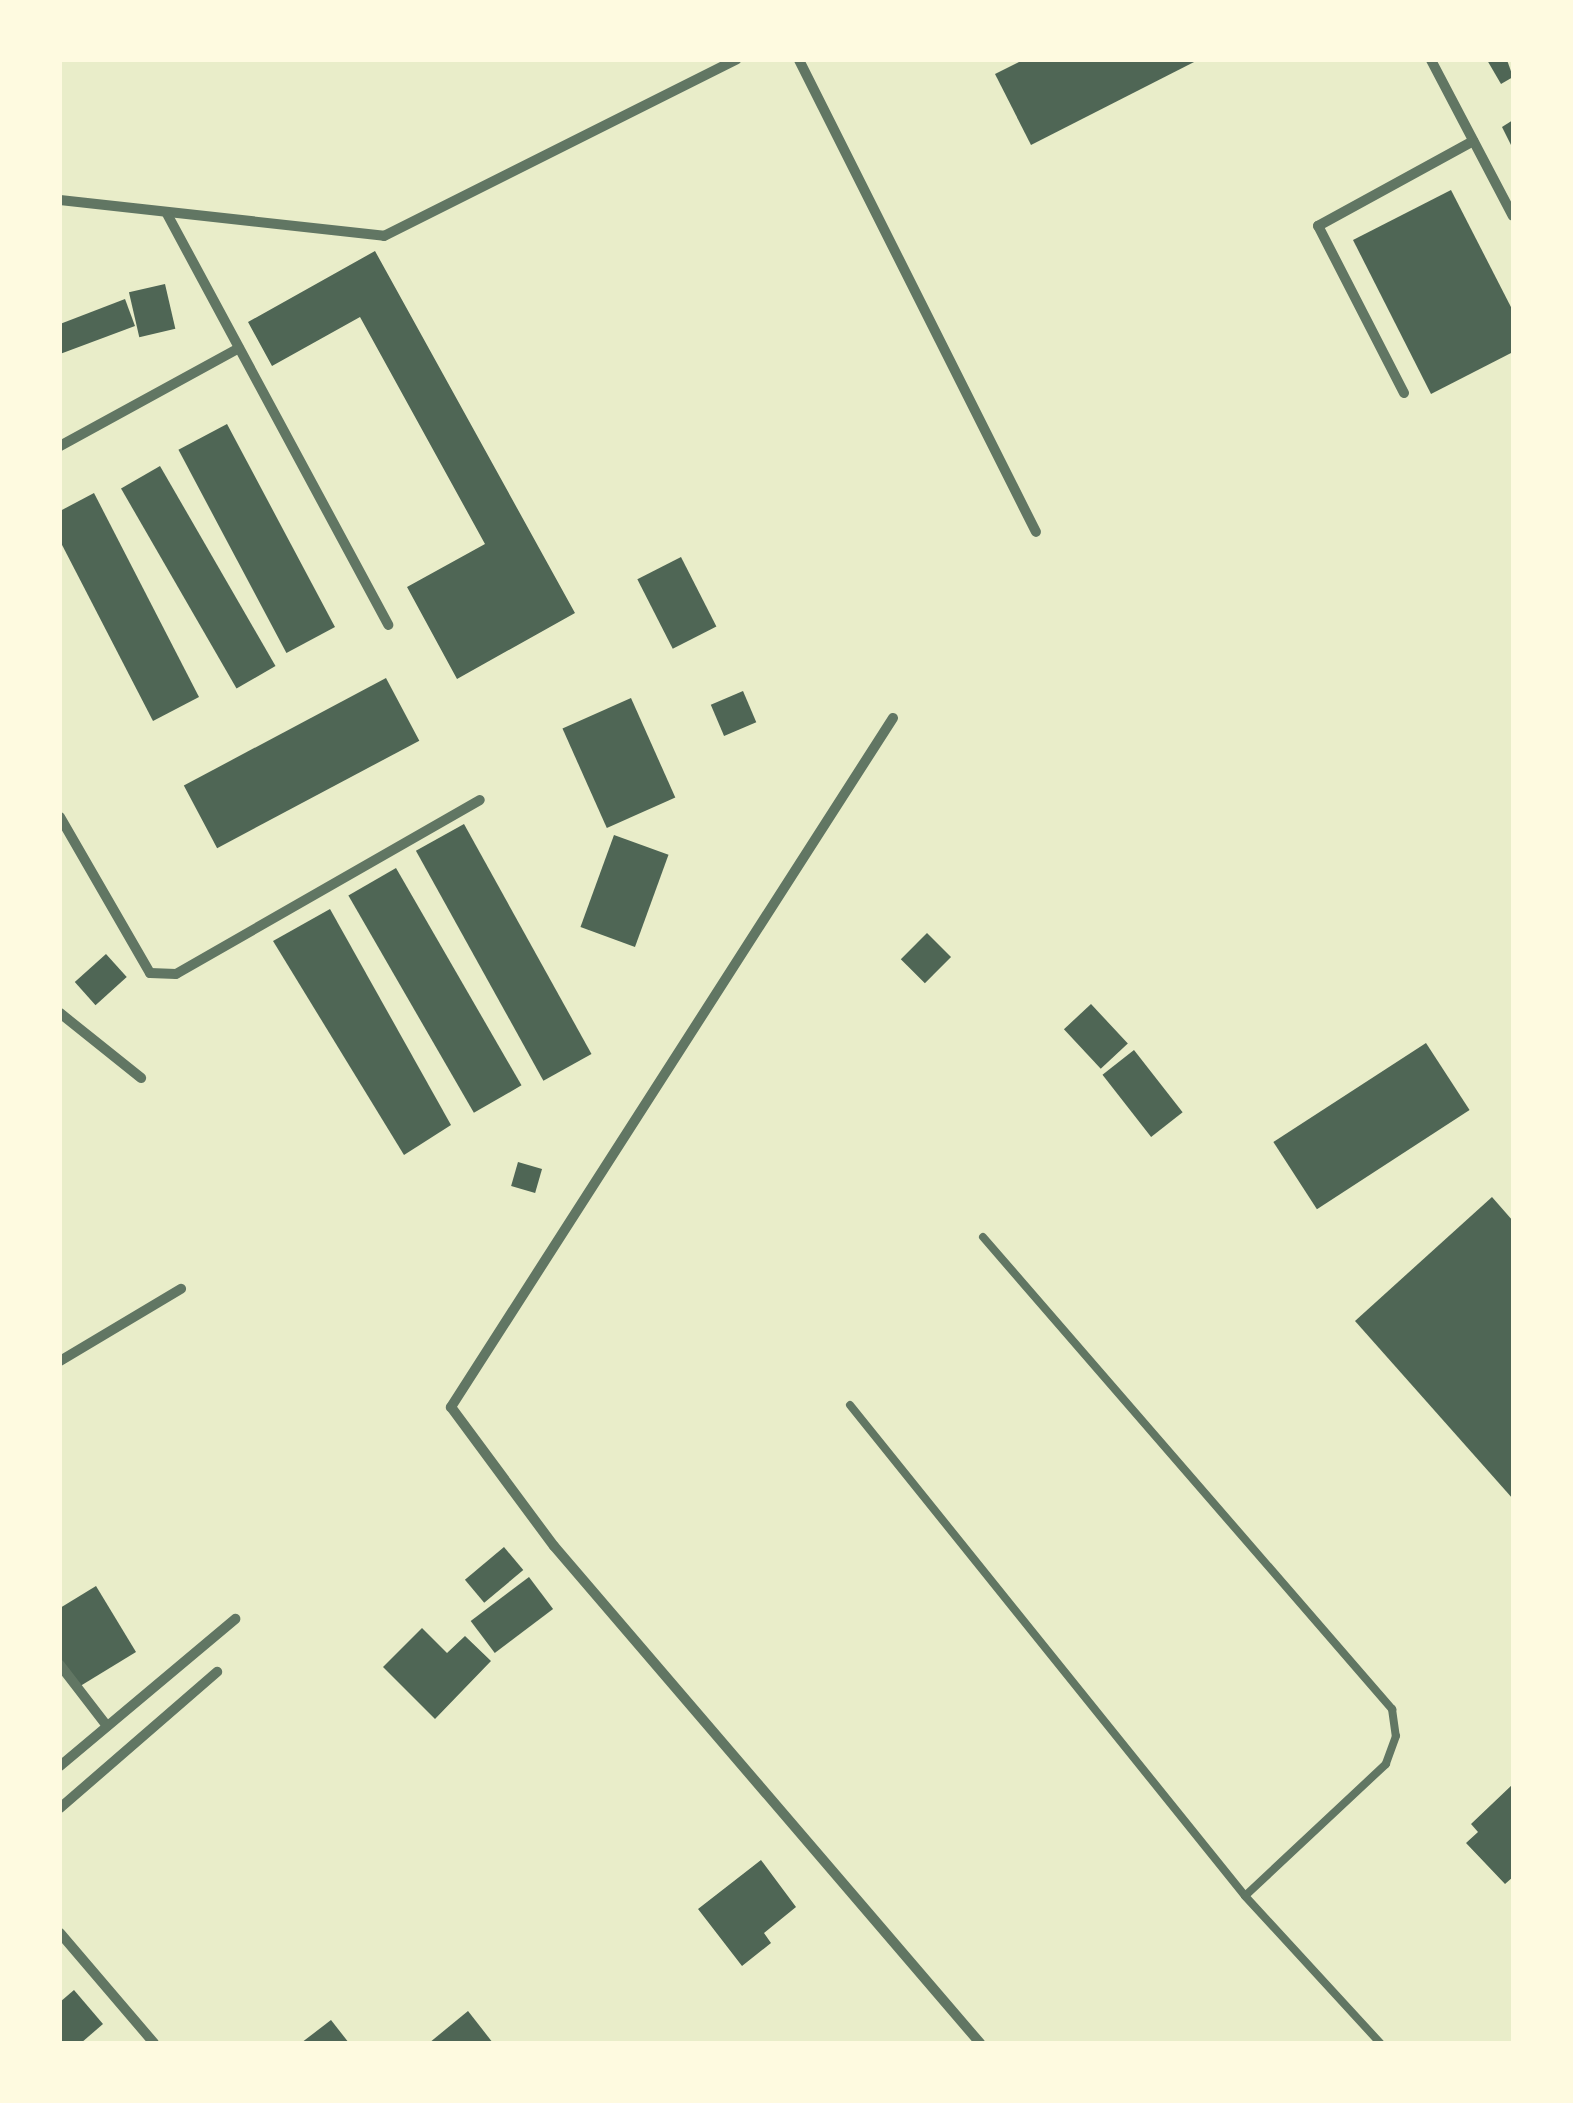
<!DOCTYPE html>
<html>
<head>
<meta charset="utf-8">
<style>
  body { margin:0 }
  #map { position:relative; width:1573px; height:2103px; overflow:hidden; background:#e9edc9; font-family:Jost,sans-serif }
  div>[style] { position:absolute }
  .building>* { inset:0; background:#4f6655; transform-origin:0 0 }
  .service>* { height:8px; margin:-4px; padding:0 4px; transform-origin:4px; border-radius:4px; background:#617663 }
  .minor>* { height:10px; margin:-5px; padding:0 5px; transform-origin:5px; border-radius:5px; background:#617663 }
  span { translate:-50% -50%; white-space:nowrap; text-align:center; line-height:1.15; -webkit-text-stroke:9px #fefae0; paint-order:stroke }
  .frame { position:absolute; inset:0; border:62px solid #fefae0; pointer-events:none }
</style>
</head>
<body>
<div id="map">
  <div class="building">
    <div style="clip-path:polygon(1023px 60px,1198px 60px,1031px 145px,995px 74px)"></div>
    <div style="clip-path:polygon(1487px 60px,1507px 60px,1513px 77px,1501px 84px)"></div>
    <div style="clip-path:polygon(1513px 120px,1513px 149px,1502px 127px)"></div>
    <div style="clip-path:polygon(1451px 190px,1513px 311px,1513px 352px,1431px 394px,1353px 240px)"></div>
    <div style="clip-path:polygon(375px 251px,575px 613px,457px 679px,407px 587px,485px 544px,360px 317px,272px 366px,248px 322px)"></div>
    <div style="left:165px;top:284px;width:46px;height:37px;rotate:77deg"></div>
    <div style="clip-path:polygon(125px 299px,135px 326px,60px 354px,60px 324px)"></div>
    <div style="left:227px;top:424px;width:230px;height:55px;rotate:62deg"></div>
    <div style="left:160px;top:466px;width:231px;height:45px;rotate:60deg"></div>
    <div style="clip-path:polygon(94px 493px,199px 697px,153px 721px,60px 541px,60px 511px)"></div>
    <div style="left:681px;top:557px;width:78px;height:49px;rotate:63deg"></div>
    <div style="left:386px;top:678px;width:71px;height:229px;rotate:62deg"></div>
    <div style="left:743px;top:691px;width:34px;height:35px;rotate:67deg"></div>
    <div style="left:631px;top:698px;width:109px;height:75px;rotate:66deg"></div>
    <div style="left:464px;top:824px;width:263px;height:55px;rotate:61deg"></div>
    <div style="left:614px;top:835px;width:58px;height:98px;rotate:20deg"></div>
    <div style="left:396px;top:868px;width:251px;height:55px;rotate:60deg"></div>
    <div style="clip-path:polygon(330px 909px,451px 1125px,404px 1155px,273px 941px)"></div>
    <div style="left:927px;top:933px;width:34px;height:37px;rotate:45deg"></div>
    <div style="left:106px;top:954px;width:31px;height:42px;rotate:48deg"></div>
    <div style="left:1091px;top:1004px;width:54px;height:37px;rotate:47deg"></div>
    <div style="left:1426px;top:1043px;width:80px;height:182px;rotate:57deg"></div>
    <div style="left:1134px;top:1050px;width:79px;height:40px;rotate:52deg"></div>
    <div style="left:518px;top:1162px;width:25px;height:25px;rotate:16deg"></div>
    <div style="clip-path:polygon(1492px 1197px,1513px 1221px,1513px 1499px,1355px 1321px)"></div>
    <div style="left:504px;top:1547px;width:30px;height:51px;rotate:50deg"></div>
    <div style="left:529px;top:1577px;width:40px;height:73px;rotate:53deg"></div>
    <div style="clip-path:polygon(96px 1586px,136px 1652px,77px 1688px,60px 1661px,60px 1608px)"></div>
    <div style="clip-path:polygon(422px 1628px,447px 1653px,465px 1636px,491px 1661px,435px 1719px,383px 1667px)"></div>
    <div style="clip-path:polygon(1513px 1784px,1513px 1877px,1505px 1884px,1466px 1843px,1478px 1832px,1471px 1824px)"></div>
    <div style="clip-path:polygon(761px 1860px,796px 1907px,764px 1933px,771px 1943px,742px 1966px,698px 1909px)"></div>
    <div style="clip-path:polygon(74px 1990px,103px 2024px,81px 2043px,60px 2043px,60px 2002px)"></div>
    <div style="clip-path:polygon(468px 2011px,493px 2043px,429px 2043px)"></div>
    <div style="clip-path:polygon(331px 2020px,349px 2043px,301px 2043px)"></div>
  </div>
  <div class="service">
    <div style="left:983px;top:1237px;width:625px;rotate:49.09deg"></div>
    <div style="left:1392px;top:1709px;width:27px;rotate:82deg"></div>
    <div style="left:1396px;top:1736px;width:30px;rotate:110deg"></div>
    <div style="left:1386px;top:1764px;width:193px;rotate:136.9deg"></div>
    <div style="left:850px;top:1405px;width:630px;rotate:51.18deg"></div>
    <div style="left:1245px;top:1896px;width:200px;rotate:47.4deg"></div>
  </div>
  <div class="minor">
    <div style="left:799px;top:60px;width:528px;rotate:63.34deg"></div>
    <div style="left:1431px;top:60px;width:176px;rotate:62.3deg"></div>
    <div style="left:60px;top:200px;width:326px;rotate:6.3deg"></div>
    <div style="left:384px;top:236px;width:394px;rotate:-26.6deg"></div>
    <div style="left:166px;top:212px;width:469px;rotate:61.7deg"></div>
    <div style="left:1404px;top:393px;width:188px;rotate:-117.2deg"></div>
    <div style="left:1318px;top:226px;width:177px;rotate:-28.7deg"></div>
    <div style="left:60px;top:446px;width:204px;rotate:-28.7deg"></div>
    <div style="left:893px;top:718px;width:819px;rotate:122.68deg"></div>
    <div style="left:451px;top:1407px;width:173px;rotate:53.5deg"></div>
    <div style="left:554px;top:1546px;width:655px;rotate:49.4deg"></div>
    <div style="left:60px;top:817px;width:180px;rotate:60deg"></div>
    <div style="left:150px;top:973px;width:26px;rotate:2deg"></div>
    <div style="left:176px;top:974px;width:350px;rotate:-29.8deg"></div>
    <div style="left:60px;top:1013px;width:104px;rotate:38.7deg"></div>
    <div style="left:60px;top:1361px;width:141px;rotate:-30.8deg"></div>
    <div style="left:60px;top:1665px;width:77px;rotate:52.4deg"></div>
    <div style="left:60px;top:1766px;width:229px;rotate:-40deg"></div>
    <div style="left:60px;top:1808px;width:208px;rotate:-40.9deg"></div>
    <div style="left:60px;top:1933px;width:145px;rotate:49.5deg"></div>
  </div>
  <div class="frame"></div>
</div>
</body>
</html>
